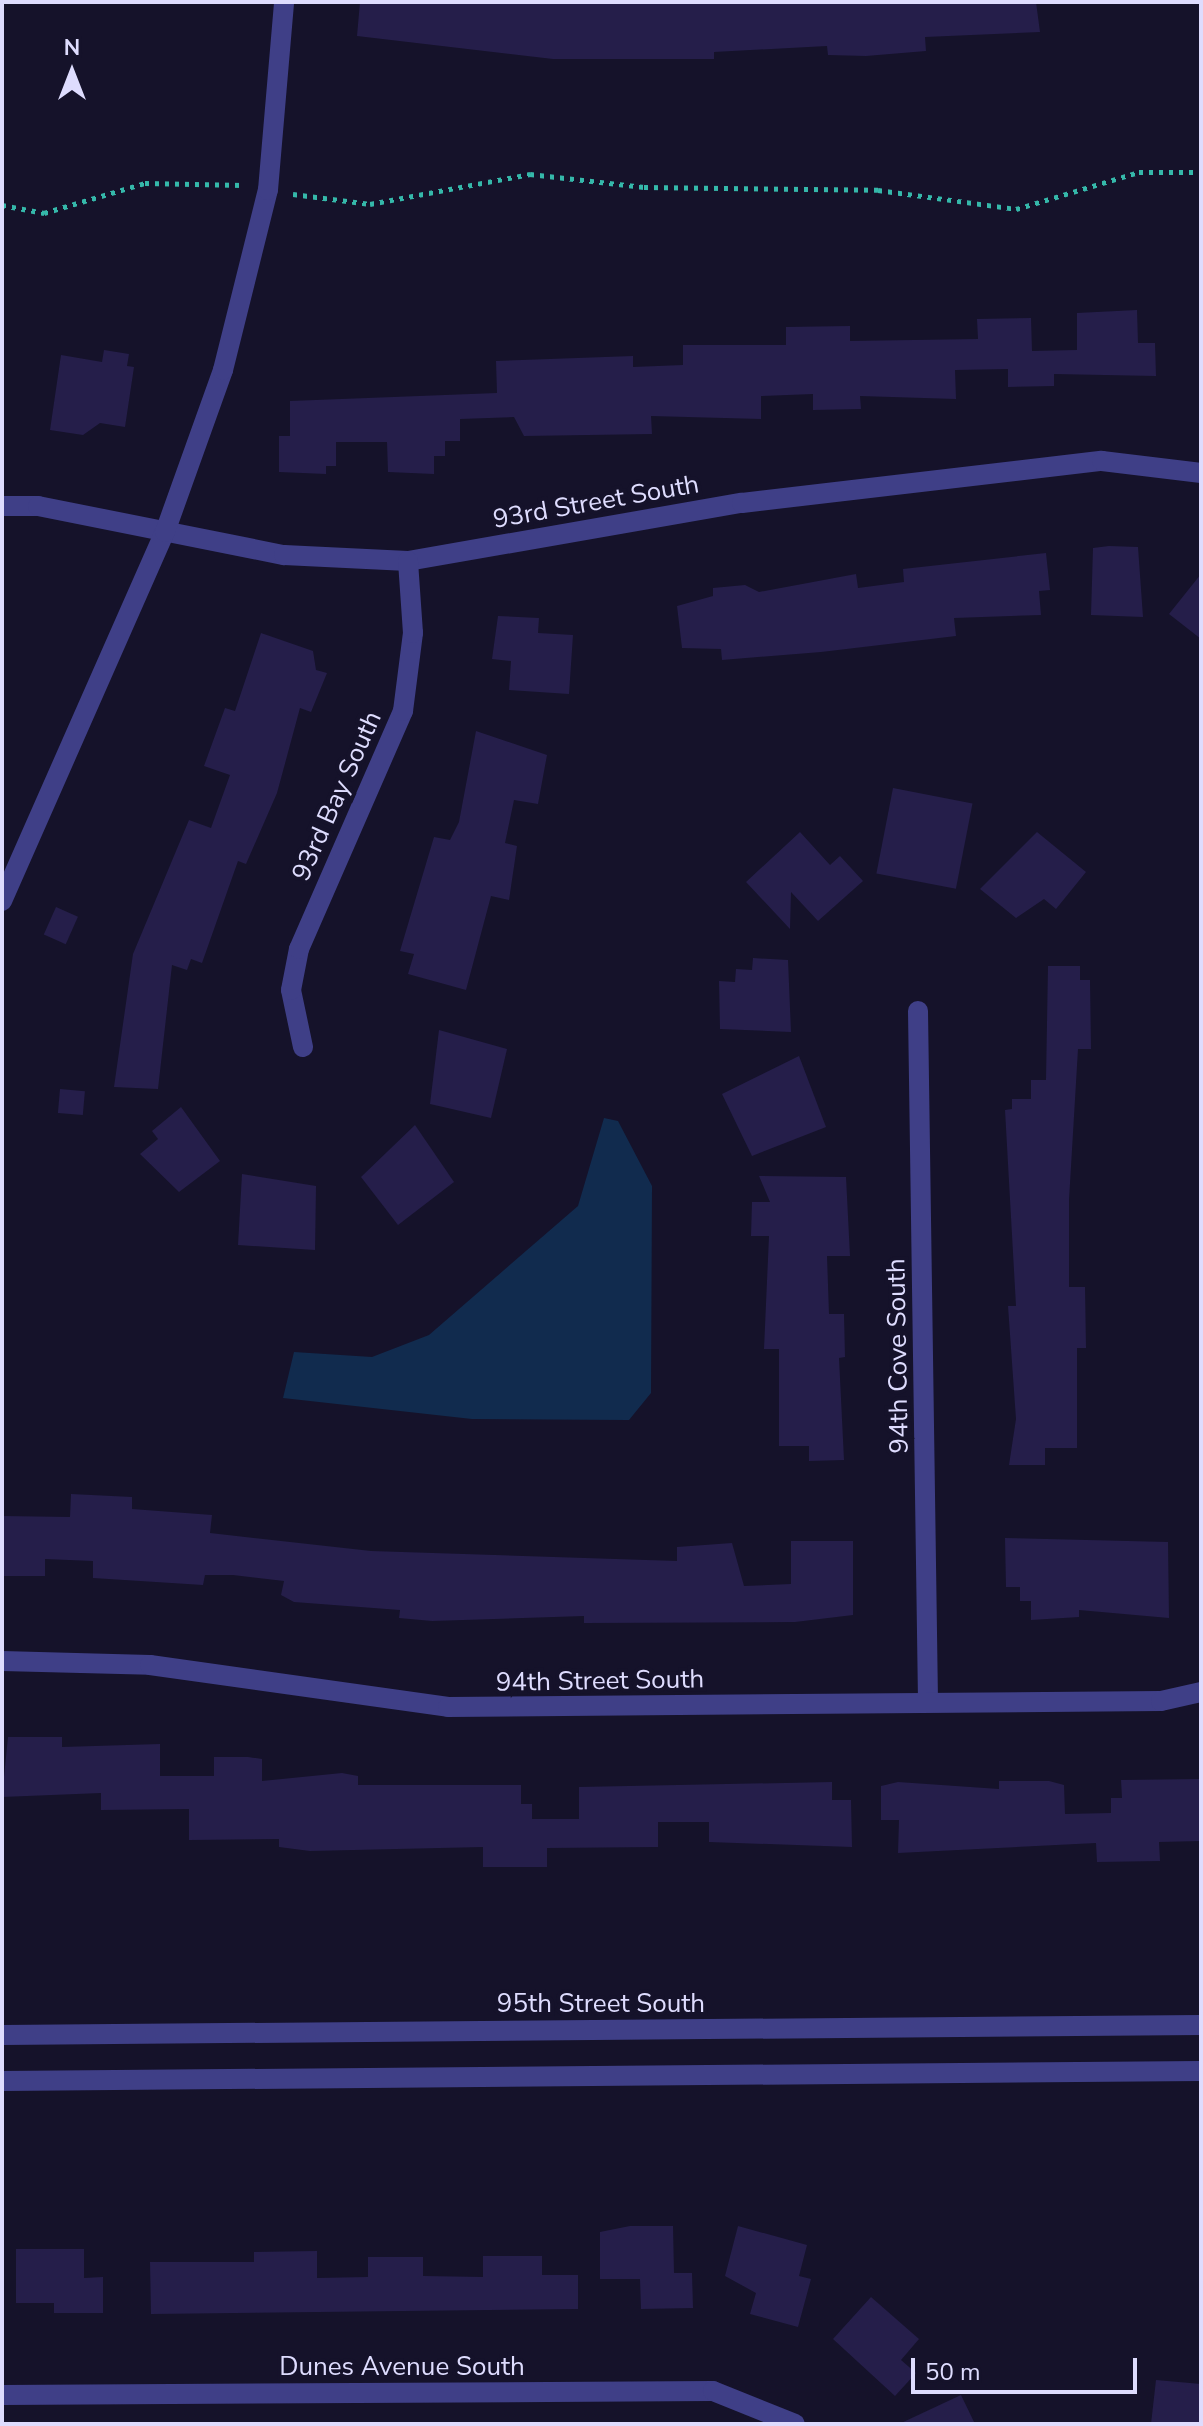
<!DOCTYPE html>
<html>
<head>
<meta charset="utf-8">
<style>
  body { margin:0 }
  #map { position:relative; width:1203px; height:2426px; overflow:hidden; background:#15122a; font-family:"Nunito Sans",sans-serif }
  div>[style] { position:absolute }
  .water>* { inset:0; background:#112b4e }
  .building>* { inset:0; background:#251e4a; transform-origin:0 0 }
  .path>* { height:5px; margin-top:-2.5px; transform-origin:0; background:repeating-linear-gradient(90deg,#35b8aa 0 4px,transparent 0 10px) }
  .street>* { height:20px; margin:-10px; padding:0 10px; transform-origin:10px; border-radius:10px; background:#3f3f87 }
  span { translate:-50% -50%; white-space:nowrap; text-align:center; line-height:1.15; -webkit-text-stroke:8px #15122a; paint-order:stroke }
  .street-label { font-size:26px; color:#dedcfe }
  .frame { position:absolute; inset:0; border:4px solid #dedcfe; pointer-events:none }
  .north { position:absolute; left:32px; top:32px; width:80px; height:80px; -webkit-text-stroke:6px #15122a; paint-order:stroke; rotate:0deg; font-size:22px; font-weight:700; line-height:32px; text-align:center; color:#dedcfe }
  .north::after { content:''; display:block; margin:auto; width:28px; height:36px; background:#dedcfe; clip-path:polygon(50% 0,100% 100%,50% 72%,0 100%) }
  .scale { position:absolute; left:911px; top:2358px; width:226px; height:36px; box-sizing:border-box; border:4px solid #dedcfe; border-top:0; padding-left:10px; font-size:24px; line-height:28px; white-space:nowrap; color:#dedcfe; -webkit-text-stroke:6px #15122a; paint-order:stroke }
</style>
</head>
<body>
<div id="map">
  <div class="water">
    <div style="clip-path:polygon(604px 1118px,618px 1121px,652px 1186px,651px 1393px,629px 1420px,472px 1419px,283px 1398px,294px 1352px,372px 1357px,429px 1335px,578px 1206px)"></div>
  </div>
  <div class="building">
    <div style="clip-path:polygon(360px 2px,1036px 2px,1040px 32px,925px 37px,926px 51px,866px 56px,828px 55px,827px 46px,714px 52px,714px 59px,553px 59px,357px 36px)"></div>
    <div style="clip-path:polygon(1137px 310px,1138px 343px,1155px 343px,1156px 376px,1054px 374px,1054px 386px,1008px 387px,1008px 369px,955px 370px,956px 399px,860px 396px,861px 409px,813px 410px,813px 394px,761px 396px,761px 419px,651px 416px,652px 434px,524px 436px,514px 417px,460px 419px,460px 441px,445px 441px,445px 456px,434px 456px,434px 474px,388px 472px,387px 442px,336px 442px,336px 466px,326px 466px,326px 474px,279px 472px,279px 436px,290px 436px,290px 401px,497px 393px,496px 361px,633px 356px,633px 367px,683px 365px,683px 345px,786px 345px,786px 327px,850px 326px,850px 341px,978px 339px,977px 319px,1031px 318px,1032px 351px,1077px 350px,1077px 313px)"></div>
    <div style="clip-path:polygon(104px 350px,129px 354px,127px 366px,134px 367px,125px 427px,100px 423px,83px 435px,50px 430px,61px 355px,102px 362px)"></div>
    <div style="clip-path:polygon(1109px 546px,1138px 547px,1143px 617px,1091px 615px,1093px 548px)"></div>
    <div style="clip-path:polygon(1046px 553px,1050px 590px,1039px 591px,1041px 615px,954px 618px,956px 636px,821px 652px,722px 660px,721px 649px,682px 648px,677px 606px,713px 596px,713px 588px,745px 585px,759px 592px,856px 574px,858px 588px,904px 582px,903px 569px)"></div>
    <div style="clip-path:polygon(1201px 574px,1201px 639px,1169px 614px)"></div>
    <div style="clip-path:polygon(498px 616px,539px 618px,538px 633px,573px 635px,569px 694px,509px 690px,511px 661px,492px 659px)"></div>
    <div style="clip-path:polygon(261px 633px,313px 651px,316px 670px,327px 673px,311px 712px,300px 708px,277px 793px,246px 864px,238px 861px,202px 963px,191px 959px,187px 970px,172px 965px,158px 1089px,114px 1087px,133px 954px,189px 820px,211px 828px,230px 775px,204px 766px,225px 708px,235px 711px)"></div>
    <div style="clip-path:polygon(476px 731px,547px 755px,538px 804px,514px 800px,505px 843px,517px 846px,509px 900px,491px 896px,466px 990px,408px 974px,414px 954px,400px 951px,434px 837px,450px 840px,459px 822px)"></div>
    <div style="left:893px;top:788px;width:81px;height:87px;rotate:11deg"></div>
    <div style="clip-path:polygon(800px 832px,830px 865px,840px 856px,863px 881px,818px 921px,791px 892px,790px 929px,746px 882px)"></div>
    <div style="clip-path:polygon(1037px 832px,1086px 872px,1056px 909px,1044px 899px,1016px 918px,980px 889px)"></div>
    <div style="left:56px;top:907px;width:24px;height:30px;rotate:24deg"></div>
    <div style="clip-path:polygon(753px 958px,788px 960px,791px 1032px,720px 1029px,719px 981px,735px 982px,736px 969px,752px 970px)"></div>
    <div style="clip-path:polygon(1048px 966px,1080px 966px,1080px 980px,1090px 980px,1091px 1049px,1078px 1049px,1069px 1200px,1069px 1287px,1085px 1287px,1086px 1348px,1077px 1348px,1077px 1448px,1045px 1448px,1045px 1465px,1009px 1465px,1016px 1419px,1008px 1306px,1016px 1306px,1005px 1110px,1012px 1109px,1012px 1099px,1031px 1099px,1031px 1080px,1046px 1080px)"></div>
    <div style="clip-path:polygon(439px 1030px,507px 1049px,491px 1118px,430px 1104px)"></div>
    <div style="clip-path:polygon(799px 1056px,826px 1127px,752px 1156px,722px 1094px)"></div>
    <div style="left:60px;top:1089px;width:25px;height:24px;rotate:5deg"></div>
    <div style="clip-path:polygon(181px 1107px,220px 1161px,179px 1192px,140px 1154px,158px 1139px,152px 1131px)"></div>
    <div style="clip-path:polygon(415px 1125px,454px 1182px,398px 1225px,361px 1177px)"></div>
    <div style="clip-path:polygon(242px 1174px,316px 1186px,315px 1250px,238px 1245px)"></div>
    <div style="clip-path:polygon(759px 1176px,846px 1177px,850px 1256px,827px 1256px,829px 1314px,844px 1314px,845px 1357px,839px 1358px,844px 1460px,809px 1461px,809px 1446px,779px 1446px,779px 1349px,764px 1349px,769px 1236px,751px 1236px,752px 1202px,770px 1202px)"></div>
    <div style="clip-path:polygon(71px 1494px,132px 1497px,132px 1509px,212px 1515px,210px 1533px,371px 1551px,677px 1561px,677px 1547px,732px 1543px,744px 1586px,791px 1584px,791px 1541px,853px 1541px,853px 1615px,795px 1622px,584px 1623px,584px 1616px,432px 1621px,399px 1618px,400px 1610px,294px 1602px,281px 1595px,284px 1581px,233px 1575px,205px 1575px,203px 1585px,93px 1578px,93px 1561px,45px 1559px,45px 1576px,2px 1576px,2px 1516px,70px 1517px)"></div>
    <div style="clip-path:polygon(1005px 1538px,1168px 1542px,1169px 1618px,1079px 1610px,1079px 1617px,1031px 1620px,1031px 1601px,1020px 1601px,1020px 1587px,1006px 1587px)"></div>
    <div style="clip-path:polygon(8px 1737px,62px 1737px,62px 1747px,160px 1744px,160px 1776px,214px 1776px,214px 1757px,248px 1757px,262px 1759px,262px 1781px,342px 1773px,358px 1776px,358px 1785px,521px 1785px,521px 1804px,532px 1804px,532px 1819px,579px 1819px,579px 1787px,832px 1782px,832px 1800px,851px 1800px,852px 1847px,709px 1842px,709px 1822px,658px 1822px,658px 1847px,547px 1848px,547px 1867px,483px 1867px,483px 1847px,310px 1851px,279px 1847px,279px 1839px,189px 1840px,189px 1809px,101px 1810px,101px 1793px,2px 1797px)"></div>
    <div style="clip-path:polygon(1201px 1779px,1201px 1841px,1159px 1842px,1160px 1861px,1097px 1862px,1096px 1843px,898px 1853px,899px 1820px,881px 1820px,881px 1786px,898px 1782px,999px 1789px,999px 1781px,1049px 1781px,1064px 1785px,1065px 1814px,1111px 1813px,1111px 1798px,1122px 1798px,1121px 1780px)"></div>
    <div style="clip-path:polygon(630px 2226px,673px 2226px,674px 2273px,692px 2273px,693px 2308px,641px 2309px,640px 2279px,600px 2279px,600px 2232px)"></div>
    <div style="clip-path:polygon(738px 2226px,807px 2245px,799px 2276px,811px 2279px,798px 2327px,750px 2314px,756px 2293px,725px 2276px)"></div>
    <div style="clip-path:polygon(16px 2249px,84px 2249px,84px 2278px,103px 2277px,103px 2313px,54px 2313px,54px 2303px,16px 2303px)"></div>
    <div style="clip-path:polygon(317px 2251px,317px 2278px,368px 2277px,368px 2257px,423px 2257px,423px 2276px,483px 2277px,483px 2256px,542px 2256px,542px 2275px,578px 2275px,578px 2309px,151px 2314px,150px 2262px,254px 2262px,254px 2252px)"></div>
    <div style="clip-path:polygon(871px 2297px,919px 2339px,901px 2360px,916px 2373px,895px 2396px,833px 2339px)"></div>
    <div style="clip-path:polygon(1156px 2380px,1201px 2384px,1201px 2424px,1151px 2424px)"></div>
    <div style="clip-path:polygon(961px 2395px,975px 2424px,899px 2424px)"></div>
  </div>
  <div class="path">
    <div style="left:293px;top:194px;width:78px;rotate:7.4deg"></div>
    <div style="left:370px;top:204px;width:163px;rotate:-10.6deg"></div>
    <div style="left:530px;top:174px;width:115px;rotate:6.5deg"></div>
    <div style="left:644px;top:187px;width:234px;rotate:0.7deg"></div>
    <div style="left:878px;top:190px;width:139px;rotate:7.8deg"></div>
    <div style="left:1016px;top:209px;width:128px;rotate:-16.7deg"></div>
    <div style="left:1139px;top:172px;width:62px"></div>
    <div style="left:2px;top:205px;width:43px;rotate:10.8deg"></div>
    <div style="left:44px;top:213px;width:105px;rotate:-16.5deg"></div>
    <div style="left:145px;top:183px;width:98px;rotate:1.2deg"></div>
  </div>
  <div class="street">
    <div style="left:2px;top:506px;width:36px"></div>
    <div style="left:38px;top:506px;width:251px;rotate:11.3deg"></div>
    <div style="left:284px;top:555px;width:124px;rotate:2.8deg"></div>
    <div style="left:408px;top:561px;width:339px;rotate:-9.9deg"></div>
    <div style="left:742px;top:503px;width:362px;rotate:-6.7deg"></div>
    <div style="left:1102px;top:461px;width:100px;rotate:6.9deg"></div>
    <div style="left:2px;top:901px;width:403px;rotate:-66.2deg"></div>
    <div style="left:165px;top:532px;width:172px;rotate:-70.3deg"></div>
    <div style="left:223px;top:370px;width:186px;rotate:-76deg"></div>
    <div style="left:268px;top:190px;width:189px;rotate:-85.1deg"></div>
    <div style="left:918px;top:1011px;width:689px;rotate:89.17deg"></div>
    <div style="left:303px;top:1047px;width:58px;rotate:-101.9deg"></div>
    <div style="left:291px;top:990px;width:42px;rotate:-79deg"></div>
    <div style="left:299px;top:949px;width:260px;rotate:-66.4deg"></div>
    <div style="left:403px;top:711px;width:79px;rotate:-82.7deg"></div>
    <div style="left:413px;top:633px;width:72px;rotate:-94deg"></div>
    <div style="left:2px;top:1661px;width:148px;rotate:1.5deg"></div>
    <div style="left:150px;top:1665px;width:301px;rotate:8deg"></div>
    <div style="left:448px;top:1707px;width:713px;rotate:-0.48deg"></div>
    <div style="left:1161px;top:1701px;width:41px;rotate:-12.7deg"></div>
    <div style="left:2px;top:2035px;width:1199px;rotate:-0.48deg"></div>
    <div style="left:2px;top:2081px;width:1199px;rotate:-0.48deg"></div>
    <div style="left:2px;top:2395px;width:711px;rotate:-0.32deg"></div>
    <div style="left:713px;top:2391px;width:88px;rotate:21.9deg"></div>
  </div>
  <div class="street-label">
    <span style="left:596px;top:502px;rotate:-10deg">93rd Street South</span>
    <span style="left:337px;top:796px;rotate:-66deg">93rd Bay South</span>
    <span style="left:898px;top:1356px;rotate:-91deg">94th Cove South</span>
    <span style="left:600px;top:1681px;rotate:-1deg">94th Street South</span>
    <span style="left:601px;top:2004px">95th Street South</span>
    <span style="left:402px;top:2367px">Dunes Avenue South</span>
  </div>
  <div class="frame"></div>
  <div class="north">N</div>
  <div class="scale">50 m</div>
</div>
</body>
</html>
